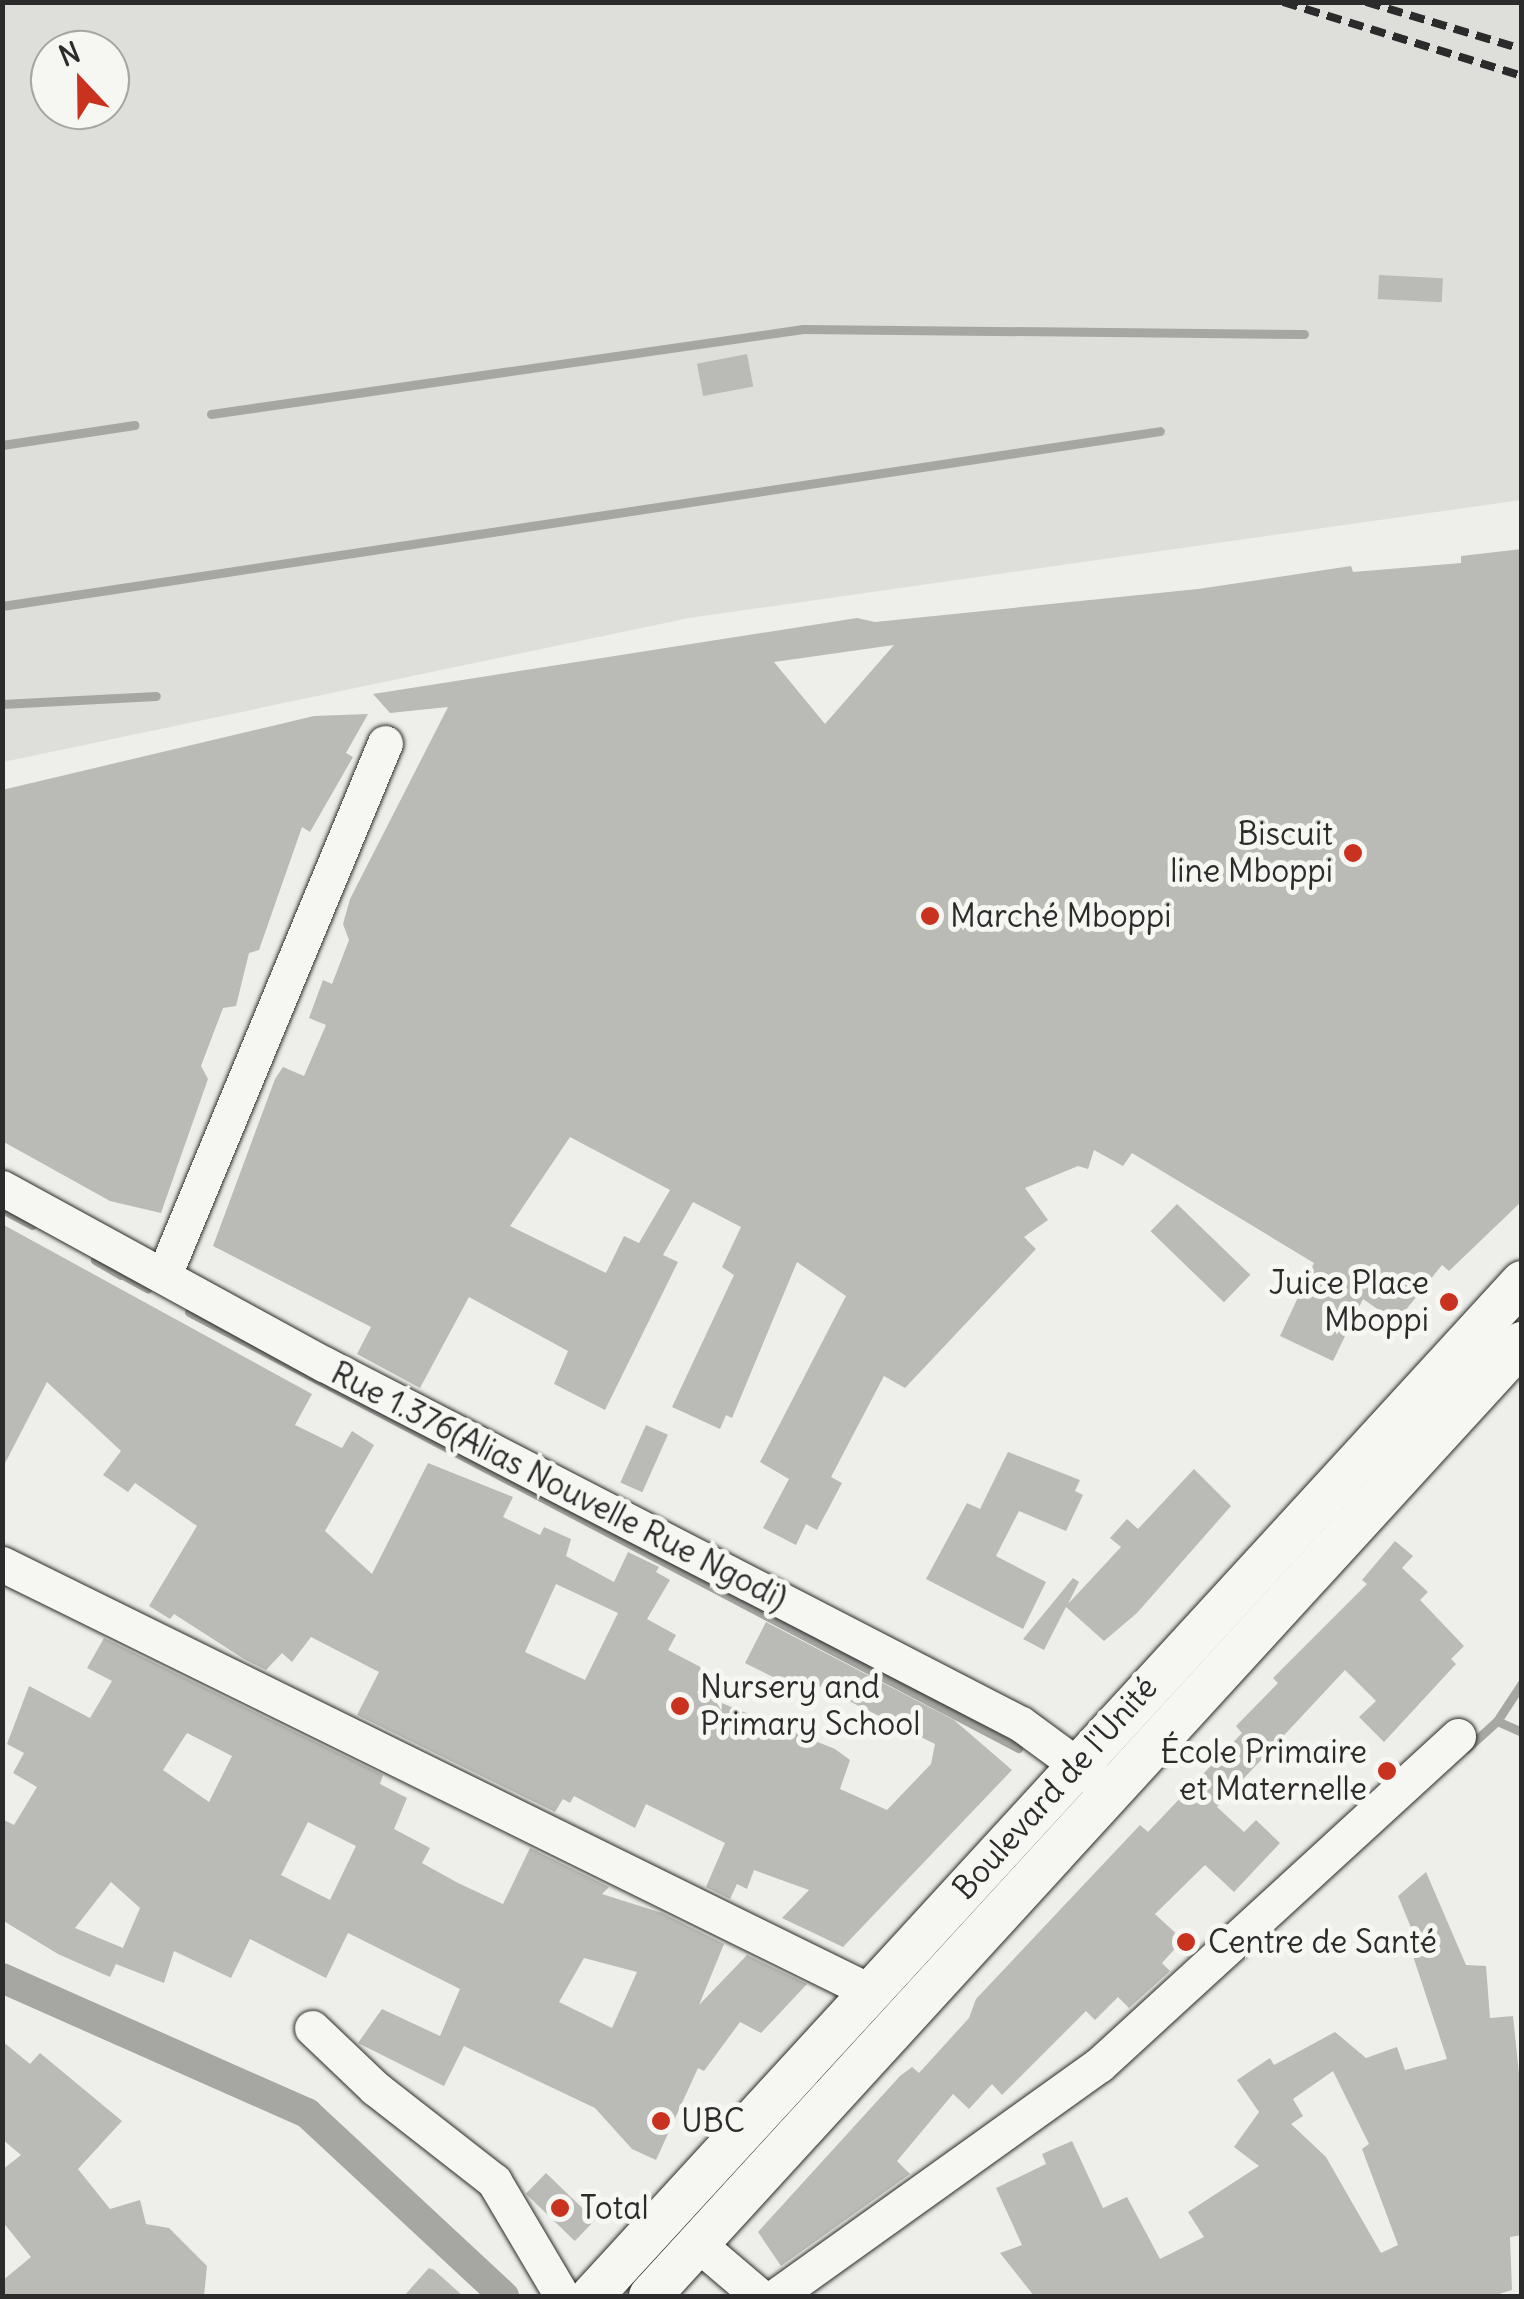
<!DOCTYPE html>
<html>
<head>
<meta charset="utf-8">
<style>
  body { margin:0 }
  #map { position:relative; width:1524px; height:2299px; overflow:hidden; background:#eeeeea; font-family:Delius,sans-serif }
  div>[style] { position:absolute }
  .built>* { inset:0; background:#dededb }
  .stream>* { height:9px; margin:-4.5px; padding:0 4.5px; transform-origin:4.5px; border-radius:4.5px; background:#a6a6a3 }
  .canal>* { height:30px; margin:-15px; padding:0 15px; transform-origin:15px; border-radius:15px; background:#a6a6a3 }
  .building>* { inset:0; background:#babab7; transform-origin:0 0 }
  .roads { filter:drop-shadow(0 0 2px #2b2b2b) drop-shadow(0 0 2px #2b2b2b) }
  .minor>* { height:35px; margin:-17.5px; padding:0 17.5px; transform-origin:17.5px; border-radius:17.5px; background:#f6f6f2 }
  .major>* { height:42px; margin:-21px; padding:0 21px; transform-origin:21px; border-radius:21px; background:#f6f6f2 }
  .rail>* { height:8px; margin-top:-4px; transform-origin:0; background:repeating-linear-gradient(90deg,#2b2b2b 0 15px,transparent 0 23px) }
  .dots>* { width:28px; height:28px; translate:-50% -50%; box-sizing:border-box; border:5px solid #f6f6f2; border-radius:50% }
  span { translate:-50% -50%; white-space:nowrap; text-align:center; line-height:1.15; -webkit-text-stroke:10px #f6f6f2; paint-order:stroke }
  .poi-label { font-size:32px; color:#2b2b2b }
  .right { translate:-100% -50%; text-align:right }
  .left { translate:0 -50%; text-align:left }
  .street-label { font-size:32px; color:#2b2b2b }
  .frame { position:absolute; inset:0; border:5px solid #2b2b2b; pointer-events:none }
  .north { position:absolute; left:30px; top:30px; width:100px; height:100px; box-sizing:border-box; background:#f6f6f2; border:2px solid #a5a5a2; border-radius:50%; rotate:338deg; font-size:28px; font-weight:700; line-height:40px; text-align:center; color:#2b2b2b }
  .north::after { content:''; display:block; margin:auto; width:35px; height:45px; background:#c8321e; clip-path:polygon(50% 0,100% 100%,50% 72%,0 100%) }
</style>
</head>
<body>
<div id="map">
  <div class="built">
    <div style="clip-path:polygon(evenodd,2px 3px,1521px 3px,1521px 500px,689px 618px,3px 762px,2px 3px,50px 50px,110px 50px,110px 110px,50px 110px,50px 50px)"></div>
  </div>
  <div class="stream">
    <div style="left:211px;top:414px;width:598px;rotate:-8.17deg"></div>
    <div style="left:803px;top:329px;width:501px;rotate:0.57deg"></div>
    <div style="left:2px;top:445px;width:134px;rotate:-8.6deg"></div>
    <div style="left:2px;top:606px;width:1171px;rotate:-8.59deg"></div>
    <div style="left:2px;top:704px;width:154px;rotate:-3deg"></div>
    <div style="left:2px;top:1209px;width:34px;rotate:28deg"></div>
    <div style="left:95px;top:1260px;width:30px;rotate:30deg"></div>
    <div style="left:125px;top:1276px;width:26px;rotate:29deg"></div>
    <div style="left:189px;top:1312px;width:937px;rotate:27.74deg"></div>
    <div style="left:1497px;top:1721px;width:27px;rotate:24deg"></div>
    <div style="left:1466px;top:1749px;width:42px;rotate:-42.1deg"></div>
    <div style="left:1497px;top:1721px;width:45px;rotate:-56.7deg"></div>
  </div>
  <div class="canal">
    <div style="left:2px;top:1978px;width:334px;rotate:23.9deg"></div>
    <div style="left:307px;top:2113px;width:269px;rotate:42.9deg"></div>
  </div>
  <div class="building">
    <div style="left:1379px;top:275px;width:64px;height:24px;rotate:3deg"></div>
    <div style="left:747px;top:354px;width:33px;height:51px;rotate:79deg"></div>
    <div style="clip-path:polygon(evenodd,1522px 549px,1522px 1201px,1449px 1271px,1442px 1265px,1396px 1322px,1363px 1299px,1333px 1361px,1280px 1336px,1314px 1263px,1132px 1153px,1123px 1166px,1094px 1150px,1088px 1169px,1078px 1166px,1025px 1188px,1048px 1220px,1024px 1237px,1036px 1249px,905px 1388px,884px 1376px,831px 1477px,842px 1483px,817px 1530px,806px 1524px,796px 1545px,763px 1528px,789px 1479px,760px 1462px,846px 1296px,797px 1262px,732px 1418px,726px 1415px,720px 1429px,672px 1407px,734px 1275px,722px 1267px,741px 1227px,693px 1202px,663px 1255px,678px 1262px,605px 1410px,554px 1384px,568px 1351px,469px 1297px,420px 1388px,357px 1354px,371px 1327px,213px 1246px,275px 1079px,283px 1067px,304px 1076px,326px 1025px,309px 1018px,323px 980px,332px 984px,349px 940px,343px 924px,350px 899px,448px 707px,390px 713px,373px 694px,857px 618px,875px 622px,1198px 589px,1351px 566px,1353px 572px,1461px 563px,1461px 556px,1522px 549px,894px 645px,825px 724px,774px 662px,894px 645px,1522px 549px,570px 1137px,670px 1190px,639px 1243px,624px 1236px,606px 1273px,510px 1226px,570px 1137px)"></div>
    <div style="clip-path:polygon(368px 714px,346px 753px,353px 757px,310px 832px,302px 827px,259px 950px,249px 953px,236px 1006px,223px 1008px,201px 1066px,208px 1079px,161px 1213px,110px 1201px,2px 1141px,2px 790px,314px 716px)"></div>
    <div style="left:1177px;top:1204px;width:102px;height:38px;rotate:44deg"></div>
    <div style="clip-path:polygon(evenodd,2px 1224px,312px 1394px,295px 1425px,342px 1448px,352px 1431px,374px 1445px,325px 1531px,372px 1574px,428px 1463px,513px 1497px,503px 1517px,540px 1535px,544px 1527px,571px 1539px,566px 1556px,614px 1582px,628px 1552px,659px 1567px,656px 1572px,670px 1580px,647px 1619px,676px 1635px,668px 1650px,708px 1671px,697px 1693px,835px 1749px,850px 1760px,840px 1789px,887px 1810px,931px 1764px,935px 1744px,807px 1680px,801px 1691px,745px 1663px,766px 1622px,954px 1720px,1012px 1770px,843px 1947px,782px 1918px,809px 1890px,754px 1870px,747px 1889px,737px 1884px,730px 1899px,706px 1887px,725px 1843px,646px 1804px,635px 1828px,574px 1796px,570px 1803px,563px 1799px,555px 1812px,357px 1715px,379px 1672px,311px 1637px,292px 1662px,282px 1653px,266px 1670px,244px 1659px,174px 1614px,170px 1619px,149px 1606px,197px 1526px,135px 1483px,128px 1492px,103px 1475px,121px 1451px,47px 1382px,2px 1469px,2px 1224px,556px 1584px,618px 1613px,585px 1680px,525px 1652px,556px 1584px)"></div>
    <div style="left:646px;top:1425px;width:24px;height:63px;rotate:24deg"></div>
    <div style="clip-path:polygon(1008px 1452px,1080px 1480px,1075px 1491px,1083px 1495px,1066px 1531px,1019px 1511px,996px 1556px,1046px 1582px,1023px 1629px,926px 1579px,967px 1503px,980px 1509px)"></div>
    <div style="clip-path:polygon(1194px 1469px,1231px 1506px,1137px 1613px,1104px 1641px,1066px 1607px,1044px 1650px,1023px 1639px,1073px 1578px,1079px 1582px,1068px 1604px,1121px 1547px,1110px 1538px,1127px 1519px,1138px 1529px)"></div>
    <div style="clip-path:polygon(1395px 1541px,1413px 1556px,1402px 1568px,1428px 1592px,1420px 1600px,1464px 1646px,1451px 1659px,1456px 1664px,1384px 1742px,1359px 1717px,1376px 1701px,1345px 1670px,1217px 1807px,1244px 1832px,1256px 1820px,1280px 1843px,1234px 1892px,1205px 1865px,1155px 1914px,1183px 1940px,1162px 1963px,1170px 1971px,1129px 2008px,1118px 1997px,1095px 2020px,1086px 2011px,1002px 2095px,992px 2084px,969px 2109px,953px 2094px,897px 2161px,910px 2174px,781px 2266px,758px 2232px,900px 2076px,912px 2067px,919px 2073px,969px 2018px,976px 1999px,1140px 1825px,1148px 1832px,1242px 1733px,1236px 1726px,1278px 1683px,1273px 1678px,1367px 1584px,1362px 1580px)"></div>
    <div style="clip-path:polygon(evenodd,104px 1638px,383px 1775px,380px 1784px,407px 1798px,394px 1829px,430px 1848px,422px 1863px,458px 1883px,503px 1904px,530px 1848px,609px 1887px,602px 1894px,662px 1913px,724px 1944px,699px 2005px,747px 1955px,807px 1984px,761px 2033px,740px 2022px,704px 2071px,698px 2068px,656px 2160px,632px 2149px,595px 2108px,464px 2046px,444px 2086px,358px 2043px,382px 2009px,440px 2036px,460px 1989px,348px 1933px,326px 1978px,250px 1939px,231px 1978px,174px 1951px,164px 1983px,116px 1964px,140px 1908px,111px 1882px,75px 1928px,123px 1948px,110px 1977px,58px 1954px,2px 1920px,2px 1819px,14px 1825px,37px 1787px,13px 1773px,24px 1753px,7px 1744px,29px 1686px,90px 1718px,112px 1681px,87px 1668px,104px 1638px,187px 1733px,232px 1756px,209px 1802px,163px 1770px,187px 1733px,104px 1638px,308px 1822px,356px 1846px,330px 1900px,281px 1875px,308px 1822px,104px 1638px,584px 1958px,637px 1972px,612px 2028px,559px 2002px,584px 1958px)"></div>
    <div style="clip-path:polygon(evenodd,1426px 1872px,1466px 1965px,1486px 1966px,1490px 2018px,1513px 2016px,1522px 2103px,1522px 2235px,1510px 2237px,1512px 2290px,1493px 2296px,1034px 2296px,1000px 2253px,1022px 2245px,996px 2188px,1046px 2164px,1042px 2154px,1072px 2141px,1103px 2208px,1127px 2197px,1160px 2259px,1204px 2237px,1188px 2212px,1259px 2166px,1234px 2147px,1259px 2112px,1237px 2080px,1270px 2058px,1274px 2065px,1335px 2032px,1366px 2058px,1397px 2047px,1405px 2070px,1447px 2059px,1411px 1950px,1419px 1947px,1398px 1896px,1426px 1872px,1333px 2071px,1369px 2144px,1362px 2149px,1398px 2245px,1381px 2253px,1326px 2157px,1291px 2124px,1303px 2116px,1293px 2099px,1333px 2071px)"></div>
    <div style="clip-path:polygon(2px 2041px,30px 2064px,40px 2053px,122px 2121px,78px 2169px,110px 2209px,140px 2200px,146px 2224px,169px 2228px,207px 2266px,204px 2296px,2px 2296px,2px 2281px,31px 2257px,2px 2221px,2px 2170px,21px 2155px,2px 2139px)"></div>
    <div style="left:546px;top:2173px;width:68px;height:29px;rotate:44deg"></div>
    <div style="clip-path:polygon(429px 2268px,434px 2270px,463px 2296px,404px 2296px)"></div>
  </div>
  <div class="roads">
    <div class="minor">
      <div style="left:2px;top:1188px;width:367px;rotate:28.7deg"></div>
      <div style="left:324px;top:1364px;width:784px;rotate:27.32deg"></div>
      <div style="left:1021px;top:1724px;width:98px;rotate:36.3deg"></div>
      <div style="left:164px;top:1275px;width:576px;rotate:-67.44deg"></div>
      <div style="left:2px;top:1564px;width:966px;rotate:26.22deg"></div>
      <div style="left:312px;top:2028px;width:87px;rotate:43.6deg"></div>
      <div style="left:375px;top:2088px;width:151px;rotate:38deg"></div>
      <div style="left:494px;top:2181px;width:134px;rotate:59.4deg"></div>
      <div style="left:698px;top:2244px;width:80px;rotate:40.4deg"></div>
      <div style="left:776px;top:2296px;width:397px;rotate:-35.6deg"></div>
      <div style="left:1099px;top:2065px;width:487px;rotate:-42.5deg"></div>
    </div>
    <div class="major">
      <div style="left:592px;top:2296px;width:1376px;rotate:-47.47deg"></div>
      <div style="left:650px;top:2296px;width:1292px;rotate:-47.54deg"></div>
    </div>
  </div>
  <div class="rail">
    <div style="left:1283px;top:2px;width:250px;rotate:17.2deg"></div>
    <div style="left:1366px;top:2px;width:163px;rotate:16.8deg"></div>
  </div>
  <div class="dots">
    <div style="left:1353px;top:853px;background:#c8321e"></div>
    <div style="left:930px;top:916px;background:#c8321e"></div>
    <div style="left:1449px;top:1302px;background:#c8321e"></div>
    <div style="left:680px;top:1706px;background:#c8321e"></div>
    <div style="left:1387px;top:1771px;background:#c8321e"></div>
    <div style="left:1186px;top:1942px;background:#c8321e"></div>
    <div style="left:661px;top:2121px;background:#c8321e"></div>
    <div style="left:560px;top:2208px;background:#c8321e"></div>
  </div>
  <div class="poi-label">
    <span class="right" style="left:1333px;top:853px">Biscuit<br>line Mboppi</span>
    <span class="left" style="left:950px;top:916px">Marché Mboppi</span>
    <span class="right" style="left:1429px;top:1302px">Juice Place<br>Mboppi</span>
    <span class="left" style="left:700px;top:1706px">Nursery and<br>Primary School</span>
    <span class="right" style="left:1367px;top:1771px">École Primaire<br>et Maternelle</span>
    <span class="left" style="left:1208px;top:1942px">Centre de Santé</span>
    <span class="left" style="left:681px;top:2121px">UBC</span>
    <span class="left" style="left:580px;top:2208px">Total</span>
  </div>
  <div class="street-label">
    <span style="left:559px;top:1486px;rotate:27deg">Rue 1.376(Alias Nouvelle Rue Ngodi)</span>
    <span style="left:1055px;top:1788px;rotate:-48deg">Boulevard de l'Unité</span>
  </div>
  <div class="frame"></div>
  <div class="north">N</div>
</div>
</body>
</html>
